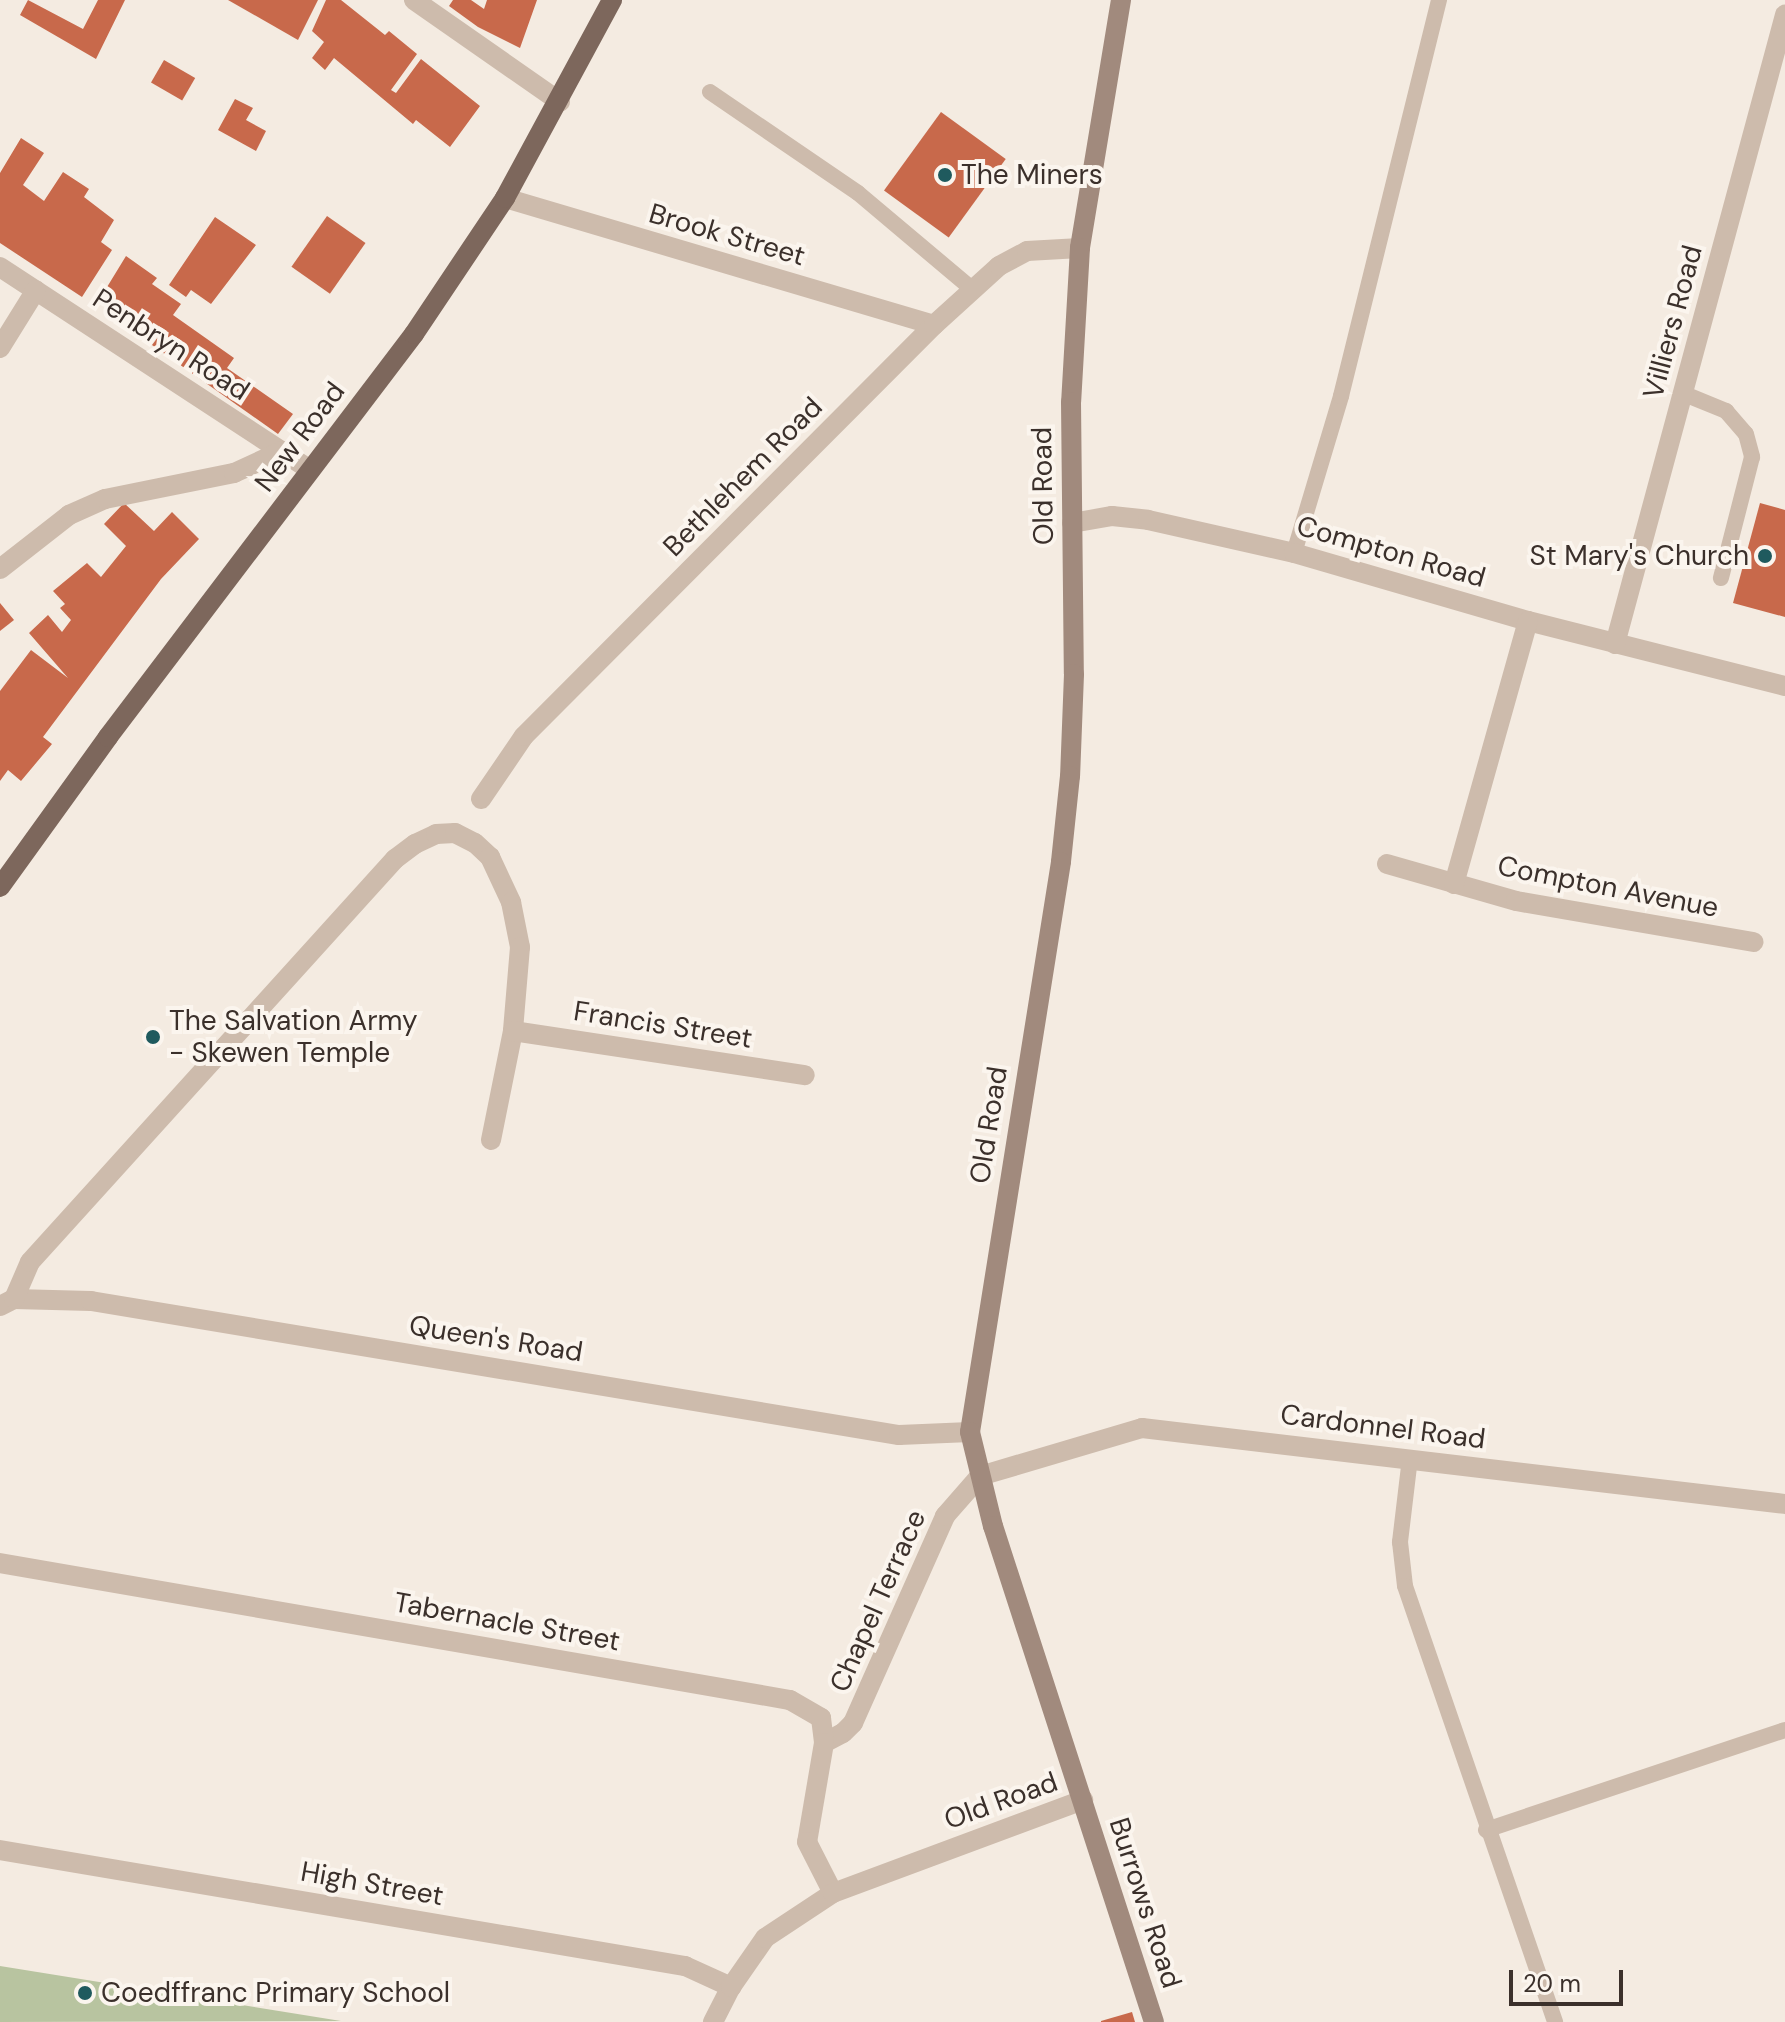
<!DOCTYPE html>
<html>
<head>
<meta charset="utf-8">
<style>
  body { margin:0 }
  #map { position:relative; width:1785px; height:2022px; overflow:hidden; background:#f4ebe1; font-family:"DM Sans",sans-serif }
  div>[style] { position:absolute }
  .green>* { inset:0; background:#b8c4a0 }
  .building>* { inset:0; background:#c8694b; transform-origin:0 0 }
  .service>* { height:16px; margin:-8px; padding:0 8px; transform-origin:8px; border-radius:8px; background:#cdbbac }
  .pedestrian>* { height:20px; margin:-10px; padding:0 10px; transform-origin:10px; border-radius:10px; background:#cdbbac }
  .minor>* { height:20px; margin:-10px; padding:0 10px; transform-origin:10px; border-radius:10px; background:#cdbbac }
  .tertiary>* { height:20px; margin:-10px; padding:0 10px; transform-origin:10px; border-radius:10px; background:#cdbbac }
  .secondary>* { height:20px; margin:-10px; padding:0 10px; transform-origin:10px; border-radius:10px; background:#a18a7d }
  .primary>* { height:20px; margin:-10px; padding:0 10px; transform-origin:10px; border-radius:10px; background:#7d675c }
  .dots>* { width:22px; height:22px; translate:-50% -50%; box-sizing:border-box; border:4px solid #fbf5ee; border-radius:50% }
  span { translate:-50% -50%; white-space:nowrap; text-align:center; line-height:1.15; -webkit-text-stroke:8px #fbf5ee; paint-order:stroke }
  .poi-label { font-size:28px; color:#3b302b }
  .left { translate:0 -50%; text-align:left }
  .right { translate:-100% -50%; text-align:right }
  .street-label { font-size:28px; color:#3b302b }
  .scale { position:absolute; left:1509px; top:1970px; width:114px; height:36px; box-sizing:border-box; border:4px solid #3b302b; border-top:0; padding-left:10px; font-size:24px; line-height:28px; white-space:nowrap; color:#3b302b; -webkit-text-stroke:6px #fbf5ee; paint-order:stroke }
</style>
</head>
<body>
<div id="map">
  <div class="green">
    <div style="clip-path:polygon(0 1966px,341px 2021px,0 2022px)"></div>
  </div>
  <div class="building">
    <div style="clip-path:polygon(28px 0,83px 29px,98px 0,125px 0,96px 59px,20px 15px)"></div>
    <div style="clip-path:polygon(228px 0,318px 0,298px 40px)"></div>
    <div style="clip-path:polygon(326px 0,341px 0,385px 35px,389px 31px,417px 54px,391px 90px,396px 93px,421px 59px,480px 106px,450px 147px,416px 120px,413px 124px,334px 58px,325px 70px,312px 58px,324px 42px,312px 31px)"></div>
    <div style="clip-path:polygon(453px 0,471px 0,484px 9px,487px 0,537px 0,520px 48px,478px 27px,449px 6px)"></div>
    <div style="left:164px;top:60px;width:36px;height:26px;rotate:30deg"></div>
    <div style="clip-path:polygon(235px 99px,253px 108px,246px 120px,266px 131px,256px 151px,218px 130px)"></div>
    <div style="left:941px;top:112px;width:80px;height:97px;rotate:36deg"></div>
    <div style="clip-path:polygon(21px 138px,44px 153px,23px 185px,44px 201px,63px 172px,89px 189px,84px 197px,114px 220px,101px 242px,112px 250px,82px 297px,0 243px,0 173px)"></div>
    <div style="left:327px;top:216px;width:47px;height:62px;rotate:35deg"></div>
    <div style="clip-path:polygon(215px 217px,256px 245px,211px 304px,191px 290px,186px 297px,169px 285px)"></div>
    <div style="clip-path:polygon(126px 256px,157px 278px,152px 284px,181px 304px,173px 315px,234px 358px,227px 368px,293px 414px,278px 434px,152px 345px,161px 333px,104px 292px)"></div>
    <div style="clip-path:polygon(124px 503px,154px 531px,172px 512px,199px 539px,161px 579px,43px 737px,52px 744px,21px 781px,8px 770px,0 781px,0 691px,31px 650px,68px 678px,29px 633px,48px 615px,62px 632px,71px 620px,60px 608px,65px 604px,53px 591px,87px 563px,101px 577px,126px 546px,104px 524px)"></div>
    <div style="clip-path:polygon(1760px 503px,1785px 510px,1785px 617px,1733px 603px)"></div>
    <div style="clip-path:polygon(0 603px,14px 620px,0 631px)"></div>
    <div style="clip-path:polygon(1132px 2012px,1135px 2022px,1101px 2022px,1101px 2021px)"></div>
  </div>
  <div class="service">
    <div style="left:710px;top:92px;width:179px;rotate:34.3deg"></div>
    <div style="left:858px;top:193px;width:150px;rotate:40.1deg"></div>
    <div style="left:1682px;top:393px;width:48px;rotate:22.2deg"></div>
    <div style="left:1726px;top:411px;width:30px;rotate:49deg"></div>
    <div style="left:1746px;top:434px;width:24px;rotate:75deg"></div>
    <div style="left:1752px;top:457px;width:125px;rotate:104.4deg"></div>
    <div style="left:1294px;top:553px;width:164px;rotate:-73.3deg"></div>
    <div style="left:1341px;top:396px;width:408px;rotate:-76.1deg"></div>
    <div style="left:1410px;top:1458px;width:85px;rotate:96.8deg"></div>
    <div style="left:1400px;top:1542px;width:44px;rotate:83.5deg"></div>
    <div style="left:1405px;top:1586px;width:461px;rotate:71deg"></div>
    <div style="left:1486px;top:1830px;width:315px;rotate:-18.5deg"></div>
  </div>
  <div class="pedestrian">
    <div style="left:824px;top:1743px;width:21px;rotate:-28deg"></div>
    <div style="left:843px;top:1733px;width:14px;rotate:-45deg"></div>
    <div style="left:853px;top:1723px;width:227px;rotate:-66deg"></div>
    <div style="left:945px;top:1516px;width:53px;rotate:-48.8deg"></div>
  </div>
  <div class="minor">
    <div style="left:414px;top:0;width:178px;rotate:34.9deg"></div>
    <div style="left:505px;top:198px;width:447px;rotate:16.5deg"></div>
    <div style="left:0;top:267px;width:371px;rotate:33.2deg"></div>
    <div style="left:0;top:348px;width:68px;rotate:-58.2deg"></div>
    <div style="left:1072px;top:523px;width:41px;rotate:-9.9deg"></div>
    <div style="left:1112px;top:516px;width:36px;rotate:6deg"></div>
    <div style="left:1148px;top:520px;width:150px;rotate:12.7deg"></div>
    <div style="left:1294px;top:553px;width:244px;rotate:16.2deg"></div>
    <div style="left:1528px;top:621px;width:265px;rotate:14.2deg"></div>
    <div style="left:0;top:569px;width:88px;rotate:-38deg"></div>
    <div style="left:69px;top:515px;width:39px;rotate:-24deg"></div>
    <div style="left:105px;top:499px;width:132px;rotate:-11.4deg"></div>
    <div style="left:234px;top:473px;width:53px;rotate:-24.6deg"></div>
    <div style="left:1615px;top:644px;width:652px;rotate:-74.88deg"></div>
    <div style="left:481px;top:799px;width:76px;rotate:-55.7deg"></div>
    <div style="left:524px;top:736px;width:581px;rotate:-45.07deg"></div>
    <div style="left:934px;top:325px;width:88px;rotate:-42.2deg"></div>
    <div style="left:999px;top:266px;width:32px;rotate:-28deg"></div>
    <div style="left:1027px;top:251px;width:53px;rotate:-3.2deg"></div>
    <div style="left:1387px;top:864px;width:134px;rotate:16deg"></div>
    <div style="left:1516px;top:901px;width:241px;rotate:9.8deg"></div>
    <div style="left:1454px;top:884px;width:273px;rotate:-74.3deg"></div>
    <div style="left:491px;top:1140px;width:111px;rotate:-78.6deg"></div>
    <div style="left:14px;top:1299px;width:77px;rotate:1.5deg"></div>
    <div style="left:91px;top:1301px;width:819px;rotate:9.42deg"></div>
    <div style="left:899px;top:1435px;width:71px;rotate:-2.4deg"></div>
    <div style="left:0;top:1306px;width:16px;rotate:-27deg"></div>
    <div style="left:14px;top:1299px;width:40px;rotate:-66.6deg"></div>
    <div style="left:30px;top:1262px;width:544px;rotate:-47.83deg"></div>
    <div style="left:395px;top:859px;width:25px;rotate:-37deg"></div>
    <div style="left:415px;top:844px;width:23px;rotate:-25deg"></div>
    <div style="left:436px;top:834px;width:19px;rotate:-3deg"></div>
    <div style="left:455px;top:833px;width:22px;rotate:27deg"></div>
    <div style="left:475px;top:843px;width:21px;rotate:43deg"></div>
    <div style="left:490px;top:857px;width:50px;rotate:65deg"></div>
    <div style="left:511px;top:902px;width:46px;rotate:78.7deg"></div>
    <div style="left:520px;top:947px;width:84px;rotate:94.8deg"></div>
    <div style="left:513px;top:1031px;width:295px;rotate:8.6deg"></div>
    <div style="left:980px;top:1476px;width:169px;rotate:-16.5deg"></div>
    <div style="left:1142px;top:1428px;width:647px;rotate:6.74deg"></div>
    <div style="left:0;top:1563px;width:802px;rotate:9.84deg"></div>
    <div style="left:790px;top:1700px;width:36px;rotate:30deg"></div>
    <div style="left:821px;top:1718px;width:25px;rotate:83deg"></div>
    <div style="left:824px;top:1743px;width:100px;rotate:99.7deg"></div>
    <div style="left:807px;top:1842px;width:57px;rotate:63deg"></div>
    <div style="left:0;top:1850px;width:695px;rotate:9.61deg"></div>
    <div style="left:685px;top:1966px;width:51px;rotate:24.5deg"></div>
  </div>
  <div class="tertiary">
    <div style="left:713px;top:2022px;width:39px;rotate:-63deg"></div>
    <div style="left:731px;top:1987px;width:60px;rotate:-55.2deg"></div>
    <div style="left:765px;top:1938px;width:82px;rotate:-33.5deg"></div>
    <div style="left:833px;top:1893px;width:267px;rotate:-20.4deg"></div>
  </div>
  <div class="secondary">
    <div style="left:1121px;top:0;width:251px;rotate:99.4deg"></div>
    <div style="left:1080px;top:248px;width:154px;rotate:93.3deg"></div>
    <div style="left:1071px;top:402px;width:272px;rotate:89.4deg"></div>
    <div style="left:1074px;top:674px;width:102px;rotate:92.2deg"></div>
    <div style="left:1070px;top:776px;width:86px;rotate:96deg"></div>
    <div style="left:1061px;top:862px;width:577px;rotate:99.07deg"></div>
    <div style="left:970px;top:1432px;width:97px;rotate:76.3deg"></div>
    <div style="left:993px;top:1526px;width:521px;rotate:72.02deg"></div>
  </div>
  <div class="primary">
    <div style="left:0;top:887px;width:185px;rotate:-54.2deg"></div>
    <div style="left:108px;top:737px;width:506px;rotate:-52.79deg"></div>
    <div style="left:414px;top:334px;width:164px;rotate:-56.2deg"></div>
    <div style="left:505px;top:198px;width:225px;rotate:-61.6deg"></div>
  </div>
  <div class="dots">
    <div style="left:945px;top:175px;background:#1f5a5e"></div>
    <div style="left:1765px;top:556px;background:#1f5a5e"></div>
    <div style="left:153px;top:1037px;background:#1f5a5e"></div>
    <div style="left:85px;top:1993px;background:#1f5a5e"></div>
  </div>
  <div class="poi-label">
    <span class="left" style="left:961px;top:175px">The Miners</span>
    <span class="right" style="left:1749px;top:556px">St Mary's Church</span>
    <span class="left" style="left:169px;top:1037px">The Salvation Army<br>- Skewen Temple</span>
    <span class="left" style="left:101px;top:1993px">Coedffranc Primary School</span>
  </div>
  <div class="street-label">
    <span style="left:727px;top:235px;rotate:16deg">Brook Street</span>
    <span style="left:1673px;top:322px;rotate:-75deg">Villiers Road</span>
    <span style="left:171px;top:345px;rotate:33deg">Penbryn Road</span>
    <span style="left:300px;top:437px;rotate:-53deg">New Road</span>
    <span style="left:743px;top:477px;rotate:-45deg">Bethlehem Road</span>
    <span style="left:1043px;top:486px;rotate:-91deg">Old Road</span>
    <span style="left:1391px;top:552px;rotate:16deg">Compton Road</span>
    <span style="left:1608px;top:887px;rotate:11deg">Compton Avenue</span>
    <span style="left:663px;top:1025px;rotate:9deg">Francis Street</span>
    <span style="left:989px;top:1125px;rotate:-81deg">Old Road</span>
    <span style="left:496px;top:1339px;rotate:9deg">Queen's Road</span>
    <span style="left:1383px;top:1427px;rotate:7deg">Cardonnel Road</span>
    <span style="left:878px;top:1601px;rotate:-66deg">Chapel Terrace</span>
    <span style="left:507px;top:1622px;rotate:10deg">Tabernacle Street</span>
    <span style="left:1001px;top:1801px;rotate:-20deg">Old Road</span>
    <span style="left:372px;top:1884px;rotate:10deg">High Street</span>
    <span style="left:1145px;top:1903px;rotate:72deg">Burrows Road</span>
  </div>
  <div class="scale">20 m</div>
</div>
</body>
</html>
